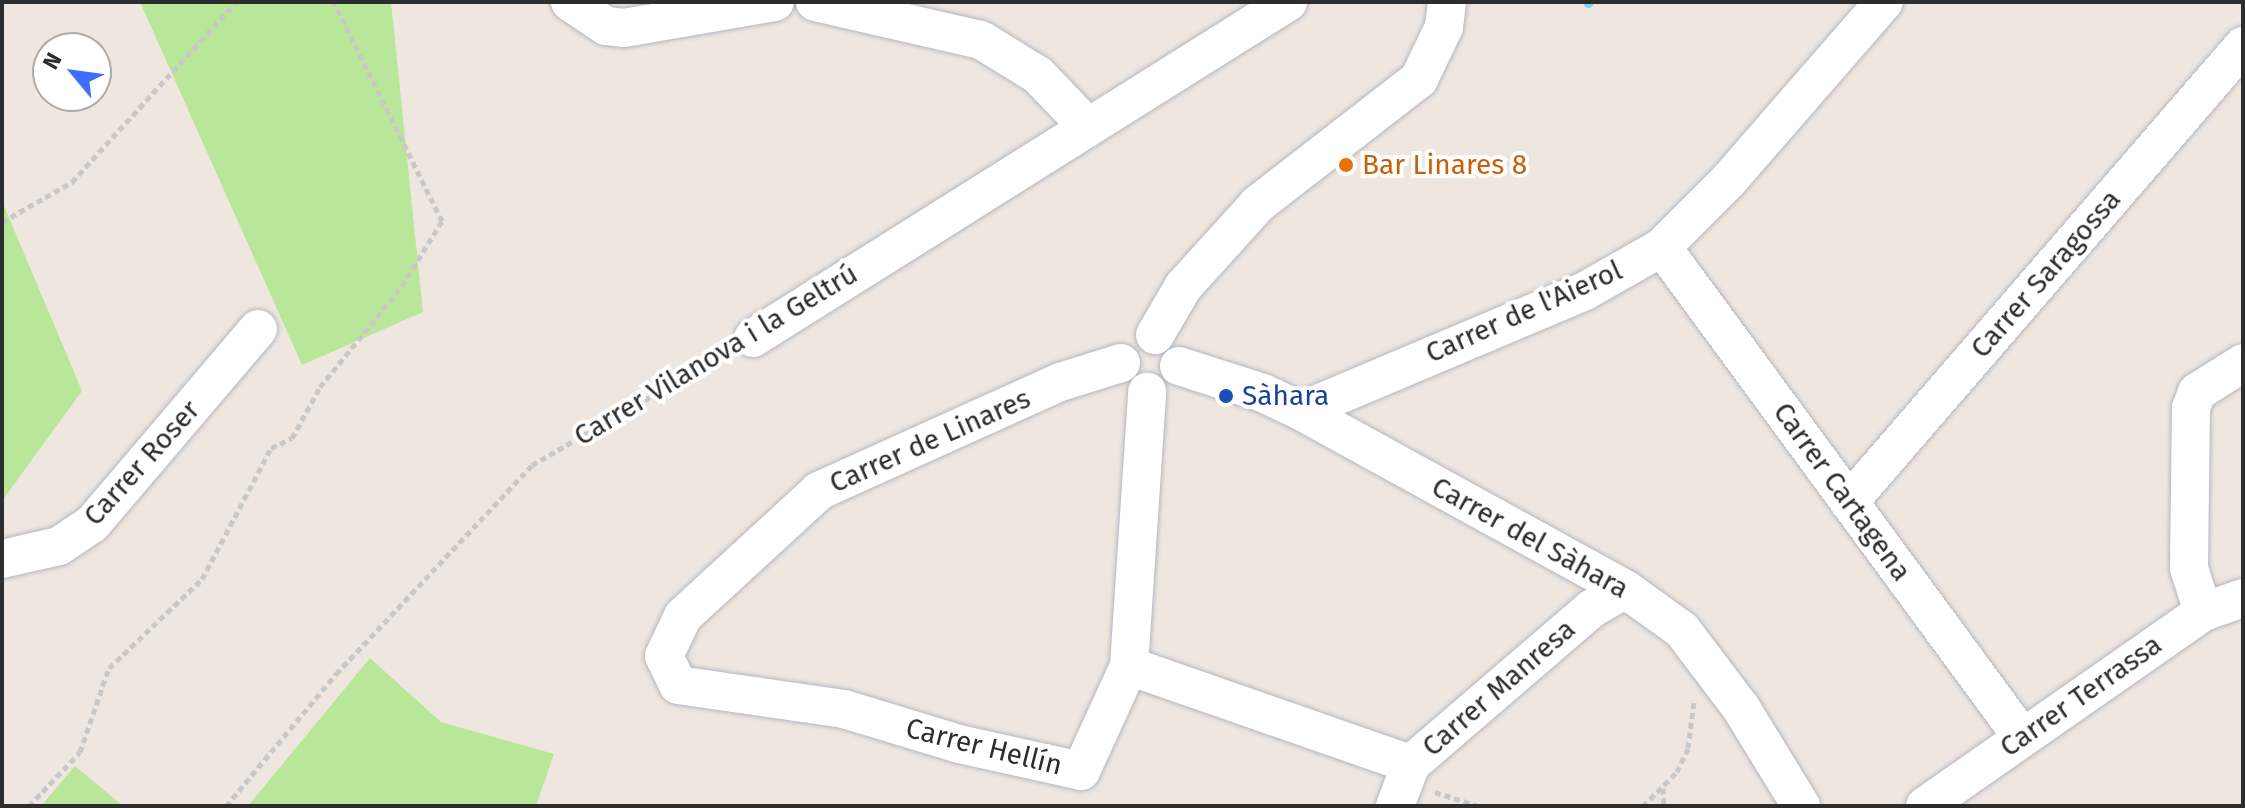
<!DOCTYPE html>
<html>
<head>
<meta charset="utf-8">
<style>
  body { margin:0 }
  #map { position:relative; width:2245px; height:808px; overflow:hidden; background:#efe7df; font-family:"Fira Sans",sans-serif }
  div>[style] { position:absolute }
  .green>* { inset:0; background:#b9e79a }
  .stream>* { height:9px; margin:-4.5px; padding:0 4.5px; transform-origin:4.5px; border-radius:4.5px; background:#6fdaf4 }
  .path>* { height:5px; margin-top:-2.5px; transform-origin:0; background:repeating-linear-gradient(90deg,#c8c8c8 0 6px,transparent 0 10px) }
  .roads { filter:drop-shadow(0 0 2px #b3b7c1) drop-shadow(0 0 2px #b3b7c1) }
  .minor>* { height:38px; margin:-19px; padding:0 19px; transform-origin:19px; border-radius:19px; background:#fff }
  .dots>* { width:22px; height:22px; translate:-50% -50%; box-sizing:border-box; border:4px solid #fff; border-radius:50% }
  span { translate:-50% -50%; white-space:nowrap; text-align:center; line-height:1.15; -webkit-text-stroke:8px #fff; paint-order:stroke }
  .food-label { font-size:28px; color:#c56008 }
  .left { translate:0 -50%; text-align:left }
  .street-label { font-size:28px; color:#2d2d2d }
  .transit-label { font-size:28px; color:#164399 }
  .frame { position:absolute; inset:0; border:4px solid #2d2d2d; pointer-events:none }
  .north { position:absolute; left:32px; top:32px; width:80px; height:80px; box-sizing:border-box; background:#fff; border:2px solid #ababab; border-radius:50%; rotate:299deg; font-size:22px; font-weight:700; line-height:32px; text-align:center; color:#2d2d2d }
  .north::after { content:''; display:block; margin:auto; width:28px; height:36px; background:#3c6eff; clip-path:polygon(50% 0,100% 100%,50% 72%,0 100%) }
</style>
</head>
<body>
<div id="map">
  <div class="green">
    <div style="clip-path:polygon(140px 2px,391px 2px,423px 312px,302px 365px)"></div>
    <div style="clip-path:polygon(2px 201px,82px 391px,2px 501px)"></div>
    <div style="clip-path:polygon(370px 658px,441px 722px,554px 754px,536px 806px,248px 806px)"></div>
    <div style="clip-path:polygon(75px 766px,123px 806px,41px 806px)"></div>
  </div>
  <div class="stream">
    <div style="left:1588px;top:3px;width:1px;rotate:-45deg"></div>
  </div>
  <div class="path">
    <div style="left:2px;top:222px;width:81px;rotate:-29.7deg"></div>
    <div style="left:72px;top:182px;width:244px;rotate:-47.7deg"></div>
    <div style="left:1663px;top:788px;width:18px;rotate:87deg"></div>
    <div style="left:1435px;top:792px;width:45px;rotate:18deg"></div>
    <div style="left:29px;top:806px;width:74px;rotate:-46.6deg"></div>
    <div style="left:80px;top:752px;width:89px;rotate:-71deg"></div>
    <div style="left:109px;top:668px;width:129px;rotate:-43.7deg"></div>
    <div style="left:202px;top:579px;width:148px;rotate:-62.2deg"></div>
    <div style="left:271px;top:448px;width:23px;rotate:-25deg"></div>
    <div style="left:292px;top:438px;width:58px;rotate:-61.2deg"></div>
    <div style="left:320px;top:387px;width:130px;rotate:-50.9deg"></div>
    <div style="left:402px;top:286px;width:76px;rotate:-58.4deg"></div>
    <div style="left:442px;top:221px;width:244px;rotate:-116.3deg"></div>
    <div style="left:226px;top:806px;width:172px;rotate:-50.2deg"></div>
    <div style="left:336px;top:674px;width:287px;rotate:-46.8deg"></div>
    <div style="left:532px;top:465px;width:224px;rotate:-30deg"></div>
    <div style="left:1643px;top:806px;width:48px;rotate:-45deg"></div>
    <div style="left:1677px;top:772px;width:26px;rotate:-65deg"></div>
    <div style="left:1688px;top:748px;width:46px;rotate:-82.6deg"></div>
  </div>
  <div class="roads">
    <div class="minor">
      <div style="left:570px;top:2px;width:43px;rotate:33.7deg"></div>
      <div style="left:606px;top:26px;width:18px;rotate:6deg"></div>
      <div style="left:624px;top:28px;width:153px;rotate:-9.8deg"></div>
      <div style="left:815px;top:2px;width:170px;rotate:12.9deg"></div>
      <div style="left:981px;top:40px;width:67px;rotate:31.6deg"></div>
      <div style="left:1038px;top:75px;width:69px;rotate:46.2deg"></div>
      <div style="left:1662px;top:247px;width:608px;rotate:53.7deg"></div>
      <div style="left:1155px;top:335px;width:56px;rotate:-59.7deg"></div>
      <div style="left:1183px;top:287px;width:112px;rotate:-47.9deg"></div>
      <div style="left:1258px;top:204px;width:204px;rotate:-37.8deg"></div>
      <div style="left:1419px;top:79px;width:58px;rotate:-64.3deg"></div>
      <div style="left:1444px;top:27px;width:25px;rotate:-83deg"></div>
      <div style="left:753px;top:338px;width:632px;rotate:-32.13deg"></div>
      <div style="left:1121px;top:363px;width:64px;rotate:162.7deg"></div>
      <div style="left:1060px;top:382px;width:265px;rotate:155.7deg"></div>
      <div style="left:819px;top:491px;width:185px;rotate:137.4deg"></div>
      <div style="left:683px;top:616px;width:44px;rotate:115.4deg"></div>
      <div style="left:664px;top:656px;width:32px;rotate:64deg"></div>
      <div style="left:678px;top:685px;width:168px;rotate:8.2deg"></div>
      <div style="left:844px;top:709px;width:120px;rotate:16.9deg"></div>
      <div style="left:959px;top:744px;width:125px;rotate:12.5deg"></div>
      <div style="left:1081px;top:771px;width:115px;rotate:-65.4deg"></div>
      <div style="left:1129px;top:666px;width:275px;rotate:-86.2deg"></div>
      <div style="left:1179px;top:366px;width:88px;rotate:17.8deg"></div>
      <div style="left:1263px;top:393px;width:42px;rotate:25.3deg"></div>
      <div style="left:1301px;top:411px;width:370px;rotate:28.8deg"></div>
      <div style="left:1625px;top:589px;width:70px;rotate:35.7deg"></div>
      <div style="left:1682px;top:630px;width:98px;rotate:52.9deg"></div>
      <div style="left:1741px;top:708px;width:115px;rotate:58.5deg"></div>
      <div style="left:1301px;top:411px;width:308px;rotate:-22.9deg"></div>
      <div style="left:1585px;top:291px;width:89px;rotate:-29.7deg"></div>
      <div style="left:1662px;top:247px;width:95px;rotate:-45deg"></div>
      <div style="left:1729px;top:180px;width:236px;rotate:-49deg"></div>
      <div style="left:1849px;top:502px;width:603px;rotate:-49.17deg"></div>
      <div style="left:2px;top:559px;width:58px;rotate:-12.8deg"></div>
      <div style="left:59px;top:546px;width:40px;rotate:-34deg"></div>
      <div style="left:92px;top:524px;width:256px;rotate:-49.6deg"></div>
      <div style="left:2203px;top:612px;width:46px;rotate:-107.7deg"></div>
      <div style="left:2189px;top:568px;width:160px;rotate:-89.3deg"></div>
      <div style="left:2191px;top:408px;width:17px;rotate:-69deg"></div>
      <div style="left:2197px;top:392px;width:54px;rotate:-32.2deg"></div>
      <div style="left:1129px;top:666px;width:299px;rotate:19.2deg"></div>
      <div style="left:1395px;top:806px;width:45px;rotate:-69.1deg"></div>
      <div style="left:1411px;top:764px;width:238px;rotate:-40.7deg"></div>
      <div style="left:1591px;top:609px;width:39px;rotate:-30deg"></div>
      <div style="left:1925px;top:806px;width:339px;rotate:-34.9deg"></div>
      <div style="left:2203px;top:612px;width:42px;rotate:-19.3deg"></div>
    </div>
  </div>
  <div class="dots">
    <div style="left:1346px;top:165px;background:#e8710a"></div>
    <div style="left:1226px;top:396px;background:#1a4fb4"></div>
  </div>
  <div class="food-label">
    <span class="left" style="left:1362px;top:165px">Bar Linares 8</span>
  </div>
  <div class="street-label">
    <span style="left:2046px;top:274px;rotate:-49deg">Carrer Saragossa</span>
    <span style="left:1524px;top:312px;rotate:-24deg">Carrer de l'Aierol</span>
    <span style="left:716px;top:355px;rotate:-31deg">Carrer Vilanova i la Geltrú</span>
    <span style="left:930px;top:441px;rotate:-24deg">Carrer de Linares</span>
    <span style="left:142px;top:463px;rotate:-48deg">Carrer Roser</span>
    <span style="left:1842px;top:492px;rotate:54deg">Carrer Cartagena</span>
    <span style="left:1530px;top:538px;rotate:29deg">Carrer del Sàhara</span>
    <span style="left:1499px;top:688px;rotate:-41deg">Carrer Manresa</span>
    <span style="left:2081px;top:696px;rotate:-35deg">Carrer Terrassa</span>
    <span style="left:984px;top:747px;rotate:14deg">Carrer Hellín</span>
  </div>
  <div class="transit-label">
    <span class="left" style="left:1242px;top:396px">Sàhara</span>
  </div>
  <div class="frame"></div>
  <div class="north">N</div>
</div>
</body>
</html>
